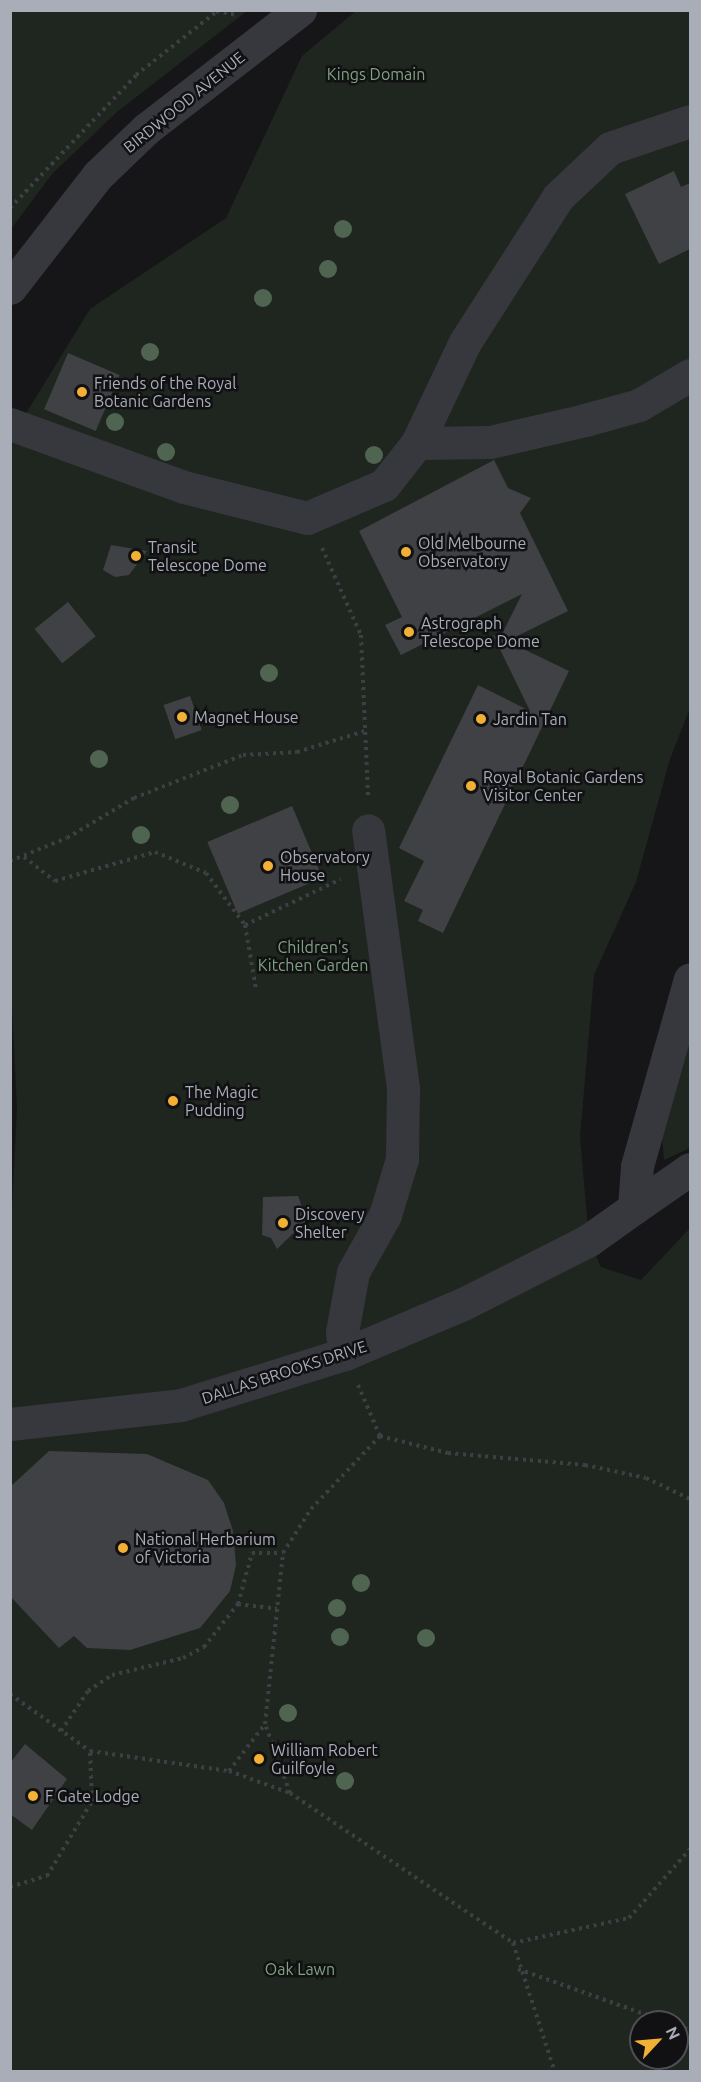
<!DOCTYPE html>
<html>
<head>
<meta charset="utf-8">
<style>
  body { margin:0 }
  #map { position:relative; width:701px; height:2082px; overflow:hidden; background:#161618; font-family:Ubuntu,sans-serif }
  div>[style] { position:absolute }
  .green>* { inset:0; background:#1e261f }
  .building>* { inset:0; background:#404145; transform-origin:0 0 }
  .path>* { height:4px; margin-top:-2px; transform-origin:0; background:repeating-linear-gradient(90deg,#3d3f44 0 3px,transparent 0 7.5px) }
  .minor>* { height:33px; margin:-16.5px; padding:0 16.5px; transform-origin:16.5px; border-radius:16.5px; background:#37383d }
  .trees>* { width:18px; height:18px; margin:-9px; border-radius:50%; background:#506452 }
  .dots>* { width:16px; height:16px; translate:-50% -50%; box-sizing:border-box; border:3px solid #111113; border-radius:50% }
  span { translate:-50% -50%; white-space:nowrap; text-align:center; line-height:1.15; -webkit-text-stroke:5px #111113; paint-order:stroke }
  .park-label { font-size:16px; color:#7fa381 }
  .street-label { font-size:16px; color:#a8adb8 }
  .poi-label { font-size:16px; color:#a8adb8 }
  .left { translate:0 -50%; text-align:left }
  .frame { position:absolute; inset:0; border:12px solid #a8adb8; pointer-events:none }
  .north { position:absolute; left:629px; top:2010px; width:60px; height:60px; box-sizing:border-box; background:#111113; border:2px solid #4d4f55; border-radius:50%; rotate:64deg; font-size:16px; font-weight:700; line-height:24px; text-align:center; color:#a8adb8 }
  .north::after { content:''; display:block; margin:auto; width:21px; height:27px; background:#f2b134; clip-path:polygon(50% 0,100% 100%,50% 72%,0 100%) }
</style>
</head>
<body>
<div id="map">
  <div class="green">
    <div style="clip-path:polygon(11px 10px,247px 10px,247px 11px,117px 112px,52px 174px,11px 229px)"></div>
    <div style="clip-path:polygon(evenodd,356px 11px,690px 11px,690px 708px,670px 759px,636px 882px,594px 975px,580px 1137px,589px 1240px,601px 1267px,641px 1280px,690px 1228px,690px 2071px,11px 2072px,10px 1248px,17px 1108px,10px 968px,11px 438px,90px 309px,226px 218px,302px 56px,356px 11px,641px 2022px,677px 2022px,677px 2058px,641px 2058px,641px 2022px)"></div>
    <div style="clip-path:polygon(690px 1040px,690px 1148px,664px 1160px,661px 1126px)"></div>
  </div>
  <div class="building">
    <div style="clip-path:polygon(674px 171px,681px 187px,690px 183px,690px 249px,659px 264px,625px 194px)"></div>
    <div style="left:68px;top:353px;width:56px;height:61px;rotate:23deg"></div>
    <div style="clip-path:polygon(494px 460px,508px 488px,531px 498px,520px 513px,568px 611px,507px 641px,569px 671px,443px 933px,418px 921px,423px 910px,404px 901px,424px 861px,399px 848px,478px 685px,530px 711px,493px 635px,500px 638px,522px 594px,401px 655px,385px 625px,402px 617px,359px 531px)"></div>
    <div style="clip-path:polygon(111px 545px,147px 551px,129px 575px,115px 577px,103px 570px)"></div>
    <div style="left:68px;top:602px;width:44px;height:43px;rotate:51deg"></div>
    <div style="left:190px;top:696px;width:36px;height:28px;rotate:71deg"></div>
    <div style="left:292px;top:806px;width:78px;height:92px;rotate:67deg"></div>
    <div style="clip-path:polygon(298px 1196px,307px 1220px,277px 1249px,271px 1238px,262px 1235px,263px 1197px)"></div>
    <div style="clip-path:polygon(49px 1451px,147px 1454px,208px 1480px,224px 1503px,233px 1531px,236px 1565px,230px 1591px,200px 1628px,130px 1650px,87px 1648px,74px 1636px,59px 1648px,10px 1596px,10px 1487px)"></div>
    <div style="clip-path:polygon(25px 1744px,67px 1779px,32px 1830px,10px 1814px,10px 1763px)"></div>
  </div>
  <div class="path">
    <div style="left:209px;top:10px;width:29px;rotate:10deg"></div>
    <div style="left:10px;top:208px;width:183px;rotate:-46.5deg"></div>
    <div style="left:136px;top:75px;width:102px;rotate:-38.2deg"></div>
    <div style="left:322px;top:548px;width:95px;rotate:65.9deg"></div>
    <div style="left:361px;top:635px;width:161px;rotate:87.5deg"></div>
    <div style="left:24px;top:857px;width:39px;rotate:38deg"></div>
    <div style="left:55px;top:881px;width:104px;rotate:-16.2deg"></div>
    <div style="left:155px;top:852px;width:55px;rotate:22.4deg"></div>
    <div style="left:206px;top:873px;width:65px;rotate:53.1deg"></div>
    <div style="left:245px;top:925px;width:65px;rotate:80.2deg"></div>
    <div style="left:10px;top:861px;width:61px;rotate:-22deg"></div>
    <div style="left:67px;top:838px;width:78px;rotate:-30.8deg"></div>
    <div style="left:134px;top:798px;width:117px;rotate:-21.5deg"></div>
    <div style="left:243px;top:755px;width:54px;rotate:-3.2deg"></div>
    <div style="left:297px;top:752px;width:74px;rotate:-17.2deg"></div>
    <div style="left:245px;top:925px;width:106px;rotate:-25.6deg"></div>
    <div style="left:358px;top:1385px;width:56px;rotate:66.7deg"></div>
    <div style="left:380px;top:1436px;width:70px;rotate:14deg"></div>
    <div style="left:448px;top:1453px;width:138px;rotate:5deg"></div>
    <div style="left:585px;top:1465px;width:62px;rotate:12deg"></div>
    <div style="left:646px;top:1478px;width:49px;rotate:25.5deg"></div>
    <div style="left:238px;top:1604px;width:53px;rotate:-74.6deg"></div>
    <div style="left:252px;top:1553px;width:31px"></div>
    <div style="left:10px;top:1694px;width:98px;rotate:35.5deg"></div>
    <div style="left:90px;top:1751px;width:140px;rotate:8.2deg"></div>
    <div style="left:229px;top:1771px;width:65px;rotate:19.8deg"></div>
    <div style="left:290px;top:1793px;width:269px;rotate:33.9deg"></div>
    <div style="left:513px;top:1943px;width:136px;rotate:72deg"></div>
    <div style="left:61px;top:1731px;width:48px;rotate:-56deg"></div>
    <div style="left:88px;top:1691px;width:29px;rotate:-34deg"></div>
    <div style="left:112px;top:1675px;width:73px;rotate:-13.5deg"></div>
    <div style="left:183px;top:1658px;width:24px;rotate:-28deg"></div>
    <div style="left:204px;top:1647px;width:55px;rotate:-51.7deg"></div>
    <div style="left:238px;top:1604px;width:39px;rotate:7deg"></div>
    <div style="left:229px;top:1771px;width:59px;rotate:-52.5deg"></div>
    <div style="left:290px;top:1793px;width:73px;rotate:-109.9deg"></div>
    <div style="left:265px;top:1724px;width:172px;rotate:-84deg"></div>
    <div style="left:283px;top:1553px;width:52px;rotate:-57.5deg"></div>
    <div style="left:311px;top:1509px;width:100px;rotate:-46.6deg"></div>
    <div style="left:10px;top:1887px;width:39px;rotate:-17deg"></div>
    <div style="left:47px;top:1876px;width:87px;rotate:-59deg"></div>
    <div style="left:92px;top:1801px;width:50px;rotate:-92.3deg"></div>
    <div style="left:513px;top:1943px;width:119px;rotate:-12.2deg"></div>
    <div style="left:629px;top:1918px;width:92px;rotate:-48.5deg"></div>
    <div style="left:518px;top:1969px;width:158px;rotate:19.6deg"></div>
    <div style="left:677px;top:2026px;width:14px;rotate:17deg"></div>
  </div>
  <div class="minor">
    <div style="left:10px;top:288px;width:143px;rotate:-52.1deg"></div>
    <div style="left:98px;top:175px;width:66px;rotate:-43.8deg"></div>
    <div style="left:146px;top:129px;width:195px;rotate:-37.7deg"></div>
    <div style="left:10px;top:424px;width:185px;rotate:19.9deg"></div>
    <div style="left:184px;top:487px;width:127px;rotate:14.1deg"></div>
    <div style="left:307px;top:518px;width:84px;rotate:-23.2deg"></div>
    <div style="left:384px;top:485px;width:53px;rotate:-51.8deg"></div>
    <div style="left:417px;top:443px;width:73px;rotate:-0.8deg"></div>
    <div style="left:490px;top:442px;width:98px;rotate:-13deg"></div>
    <div style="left:585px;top:420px;width:56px;rotate:-15.5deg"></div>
    <div style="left:639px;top:405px;width:59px;rotate:-30.5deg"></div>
    <div style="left:417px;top:443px;width:112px;rotate:-64.6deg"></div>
    <div style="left:465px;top:342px;width:172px;rotate:-57.3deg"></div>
    <div style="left:558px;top:197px;width:71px;rotate:-43.3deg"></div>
    <div style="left:610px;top:148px;width:84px;rotate:-18.6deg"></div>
    <div style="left:634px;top:1208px;width:68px;rotate:-34.9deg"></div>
    <div style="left:345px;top:1354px;width:22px;rotate:-98deg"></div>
    <div style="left:342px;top:1332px;width:61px;rotate:-79.6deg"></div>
    <div style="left:353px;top:1272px;width:65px;rotate:-60.7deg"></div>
    <div style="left:385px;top:1215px;width:59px;rotate:-73.1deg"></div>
    <div style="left:402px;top:1159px;width:71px;rotate:-89.2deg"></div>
    <div style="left:403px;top:1088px;width:260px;rotate:-97.7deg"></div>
    <div style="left:10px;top:1424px;width:172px;rotate:-6.3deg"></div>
    <div style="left:181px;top:1405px;width:172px;rotate:-17.3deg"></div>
    <div style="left:345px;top:1354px;width:128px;rotate:-23deg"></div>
    <div style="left:463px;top:1304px;width:141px;rotate:-26.9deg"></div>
    <div style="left:589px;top:1240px;width:55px;rotate:-35.4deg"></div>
    <div style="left:634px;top:1208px;width:42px;rotate:-85.9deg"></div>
    <div style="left:637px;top:1166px;width:194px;rotate:-74.2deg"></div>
  </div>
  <div class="trees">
    <div style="left:343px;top:229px"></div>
    <div style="left:328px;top:269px"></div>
    <div style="left:263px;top:298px"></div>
    <div style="left:150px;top:352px"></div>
    <div style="left:115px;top:422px"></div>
    <div style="left:166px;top:452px"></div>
    <div style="left:374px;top:455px"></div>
    <div style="left:269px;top:673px"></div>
    <div style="left:99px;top:759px"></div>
    <div style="left:230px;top:805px"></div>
    <div style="left:141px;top:835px"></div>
    <div style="left:361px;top:1583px"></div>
    <div style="left:337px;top:1608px"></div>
    <div style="left:340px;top:1637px"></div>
    <div style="left:426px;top:1638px"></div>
    <div style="left:288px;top:1713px"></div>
    <div style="left:345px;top:1781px"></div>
  </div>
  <div class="dots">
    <div style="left:82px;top:392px;background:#f2b134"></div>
    <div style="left:406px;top:552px;background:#f2b134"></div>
    <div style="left:136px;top:556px;background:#f2b134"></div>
    <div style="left:409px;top:632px;background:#f2b134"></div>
    <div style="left:182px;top:717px;background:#f2b134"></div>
    <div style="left:481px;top:719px;background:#f2b134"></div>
    <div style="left:471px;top:786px;background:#f2b134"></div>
    <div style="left:268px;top:866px;background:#f2b134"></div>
    <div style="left:173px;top:1101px;background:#f2b134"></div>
    <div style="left:283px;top:1223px;background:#f2b134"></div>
    <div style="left:123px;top:1548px;background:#f2b134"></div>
    <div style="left:259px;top:1759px;background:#f2b134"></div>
    <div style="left:33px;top:1796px;background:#f2b134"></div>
  </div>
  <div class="park-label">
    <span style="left:376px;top:74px">Kings Domain</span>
    <span style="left:313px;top:956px">Children's<br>Kitchen Garden</span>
    <span style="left:300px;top:1969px">Oak Lawn</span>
  </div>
  <div class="street-label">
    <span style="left:184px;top:102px;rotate:-39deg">BIRDWOOD AVENUE</span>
    <span style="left:284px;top:1372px;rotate:-18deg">DALLAS BROOKS DRIVE</span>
  </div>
  <div class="poi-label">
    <span class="left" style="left:94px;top:392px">Friends of the Royal<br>Botanic Gardens</span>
    <span class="left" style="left:418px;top:552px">Old Melbourne<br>Observatory</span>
    <span class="left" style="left:148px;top:556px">Transit<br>Telescope Dome</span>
    <span class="left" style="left:421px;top:632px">Astrograph<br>Telescope Dome</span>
    <span class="left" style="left:194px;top:717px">Magnet House</span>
    <span class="left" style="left:493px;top:719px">Jardin Tan</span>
    <span class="left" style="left:483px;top:786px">Royal Botanic Gardens<br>Visitor Center</span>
    <span class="left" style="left:280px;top:866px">Observatory<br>House</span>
    <span class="left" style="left:185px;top:1101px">The Magic<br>Pudding</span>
    <span class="left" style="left:295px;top:1223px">Discovery<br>Shelter</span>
    <span class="left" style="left:135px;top:1548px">National Herbarium<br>of Victoria</span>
    <span class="left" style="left:271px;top:1759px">William Robert<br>Guilfoyle</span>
    <span class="left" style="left:45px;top:1796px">F Gate Lodge</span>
  </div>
  <div class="frame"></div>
  <div class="north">N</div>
</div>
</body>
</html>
